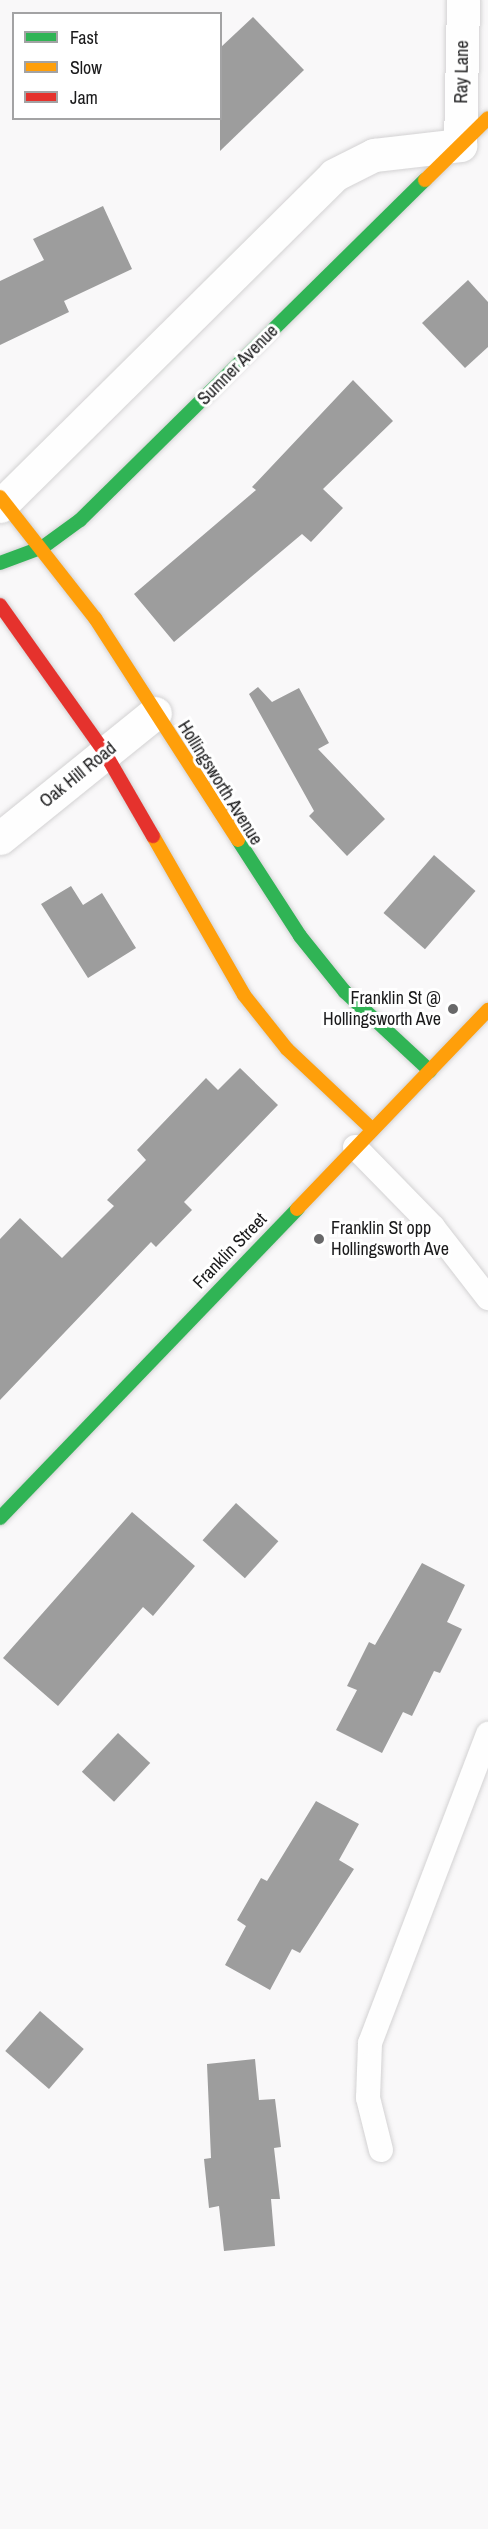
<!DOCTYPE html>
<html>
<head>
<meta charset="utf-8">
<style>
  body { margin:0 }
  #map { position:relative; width:488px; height:2529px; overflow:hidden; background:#f9f8f9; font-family:"Archivo Narrow",sans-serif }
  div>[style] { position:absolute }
  .building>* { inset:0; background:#9d9d9d; transform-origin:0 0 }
  .roads { filter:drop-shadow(0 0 2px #d3d2d3) drop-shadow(0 0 2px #d3d2d3) }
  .lane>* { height:24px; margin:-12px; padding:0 12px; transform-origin:12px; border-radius:12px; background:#fefefe }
  .street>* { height:33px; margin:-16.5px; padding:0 16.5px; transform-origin:16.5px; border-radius:16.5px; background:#fefefe }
  .fast>* { height:14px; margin:-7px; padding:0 7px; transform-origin:7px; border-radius:7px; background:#30b455 }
  .slow>* { height:14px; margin:-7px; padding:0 7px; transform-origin:7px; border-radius:7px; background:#ff9f0a }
  .jam>* { height:14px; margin:-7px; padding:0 7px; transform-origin:7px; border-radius:7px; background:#e5322d }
  .dots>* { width:16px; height:16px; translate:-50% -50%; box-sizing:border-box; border:3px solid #fff; border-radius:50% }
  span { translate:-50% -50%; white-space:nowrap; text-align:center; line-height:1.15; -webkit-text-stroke:6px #fff; paint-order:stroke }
  .street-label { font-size:18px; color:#1a1a1b }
  .poi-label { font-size:18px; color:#1a1a1b }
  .right { translate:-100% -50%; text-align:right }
  .left { translate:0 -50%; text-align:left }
  .legend { position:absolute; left:12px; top:12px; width:210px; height:108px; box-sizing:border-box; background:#fff; border:2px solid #a3a3a4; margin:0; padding:8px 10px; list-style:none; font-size:18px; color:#1a1a1b }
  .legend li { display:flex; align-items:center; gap:12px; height:30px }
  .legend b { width:30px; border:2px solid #a3a3a4 }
</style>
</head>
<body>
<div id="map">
  <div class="building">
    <div style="clip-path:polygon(253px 17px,304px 70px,220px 151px,220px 48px)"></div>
    <div style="clip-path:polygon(103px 206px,132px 269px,64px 301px,69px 312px,0 345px,0 281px,44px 260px,33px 239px)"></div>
    <div style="clip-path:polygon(468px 280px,488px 302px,488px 347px,465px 368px,422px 323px)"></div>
    <div style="clip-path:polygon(353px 380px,393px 421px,323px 489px,343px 508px,311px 542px,302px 534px,174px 642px,134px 594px,256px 490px,252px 487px)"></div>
    <div style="clip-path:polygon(258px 687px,272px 702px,299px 688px,329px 743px,318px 749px,385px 819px,347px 856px,309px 816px,314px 811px,249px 694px)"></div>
    <div style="left:434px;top:855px;width:55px;height:77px;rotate:41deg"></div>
    <div style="clip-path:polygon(71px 886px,83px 905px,102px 893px,136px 948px,88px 978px,41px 904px)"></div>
    <div style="clip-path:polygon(240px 1068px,278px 1105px,184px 1202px,192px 1210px,156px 1247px,151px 1242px,0 1400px,0 1239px,20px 1218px,62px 1258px,114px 1206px,107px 1200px,146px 1160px,137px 1150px,206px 1078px,218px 1090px)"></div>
    <div style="left:236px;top:1503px;width:57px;height:50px;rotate:42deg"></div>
    <div style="clip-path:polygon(132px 1512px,195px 1566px,153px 1616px,143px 1607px,58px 1706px,3px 1658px)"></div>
    <div style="clip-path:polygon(422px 1563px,465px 1585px,447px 1622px,462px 1629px,440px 1673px,434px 1671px,412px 1716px,403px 1712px,382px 1753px,336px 1730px,357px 1690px,347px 1686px,369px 1642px,375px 1645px)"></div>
    <div style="left:118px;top:1733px;width:44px;height:53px;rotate:43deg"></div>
    <div style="clip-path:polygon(316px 1801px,359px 1824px,339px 1860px,354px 1869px,300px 1953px,292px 1949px,270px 1990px,225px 1965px,246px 1926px,237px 1920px,261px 1878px,267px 1881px)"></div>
    <div style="left:40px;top:2011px;width:58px;height:53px;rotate:41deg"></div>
    <div style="clip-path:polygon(255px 2059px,259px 2100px,275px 2099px,281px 2147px,274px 2148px,280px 2199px,271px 2199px,275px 2246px,224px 2251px,219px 2206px,209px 2208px,204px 2159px,211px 2158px,207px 2064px)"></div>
  </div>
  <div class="roads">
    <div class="lane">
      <div style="left:355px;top:1147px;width:112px;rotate:45.7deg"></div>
      <div style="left:433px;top:1227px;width:90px;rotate:52.2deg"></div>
      <div style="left:381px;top:2150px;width:54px;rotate:-104deg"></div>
      <div style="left:368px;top:2098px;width:55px;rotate:-87.9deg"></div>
      <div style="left:370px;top:2043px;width:331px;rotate:-69.1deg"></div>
    </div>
    <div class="street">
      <div style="left:0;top:506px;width:470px;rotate:-44.7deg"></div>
      <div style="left:334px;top:175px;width:45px;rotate:-26.6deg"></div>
      <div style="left:374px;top:155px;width:87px;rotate:-6.6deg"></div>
      <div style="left:460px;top:145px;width:145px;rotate:-88.8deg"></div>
      <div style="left:0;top:838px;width:199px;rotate:-38.9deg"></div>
    </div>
    <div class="fast">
      <div style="left:0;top:563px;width:46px;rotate:-20.4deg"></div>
      <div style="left:43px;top:547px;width:46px;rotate:-36.1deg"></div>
      <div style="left:80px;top:520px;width:484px;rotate:-44.6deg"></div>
      <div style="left:238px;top:840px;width:114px;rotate:57.1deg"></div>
      <div style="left:300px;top:936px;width:72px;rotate:51.2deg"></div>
      <div style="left:345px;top:992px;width:116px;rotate:42.9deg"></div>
      <div style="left:0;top:1518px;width:429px;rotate:-46.1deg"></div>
    </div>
    <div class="slow">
      <div style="left:425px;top:180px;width:88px;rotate:-44.5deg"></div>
      <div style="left:0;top:497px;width:154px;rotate:51.9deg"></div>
      <div style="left:95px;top:618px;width:264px;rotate:57.2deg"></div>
      <div style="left:153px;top:836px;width:183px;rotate:60.2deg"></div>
      <div style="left:244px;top:995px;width:69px;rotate:51.5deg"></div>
      <div style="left:287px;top:1049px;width:117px;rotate:43.3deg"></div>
      <div style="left:297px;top:1209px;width:276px;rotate:-46.2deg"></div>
    </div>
    <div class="jam">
      <div style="left:0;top:605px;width:181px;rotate:54.6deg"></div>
      <div style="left:105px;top:753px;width:96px;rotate:60deg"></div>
    </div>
  </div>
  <div class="dots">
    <div style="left:453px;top:1009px;background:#686869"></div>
    <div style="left:319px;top:1239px;background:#686869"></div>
  </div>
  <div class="street-label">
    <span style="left:462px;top:72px;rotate:-89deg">Ray Lane</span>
    <span style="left:238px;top:365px;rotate:-45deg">Sumner Avenue</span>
    <span style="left:78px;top:775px;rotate:-39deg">Oak Hill Road</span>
    <span style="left:220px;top:783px;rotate:58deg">Hollingsworth Avenue</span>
    <span style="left:230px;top:1251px;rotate:-46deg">Franklin Street</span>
  </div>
  <div class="poi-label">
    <span class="right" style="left:441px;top:1009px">Franklin St @<br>Hollingsworth Ave</span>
    <span class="left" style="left:331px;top:1239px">Franklin St opp<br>Hollingsworth Ave</span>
  </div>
  <ul class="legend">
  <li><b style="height:8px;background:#30b455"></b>Fast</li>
  <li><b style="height:8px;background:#ff9f0a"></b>Slow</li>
  <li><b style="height:8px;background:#e5322d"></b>Jam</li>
  </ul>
</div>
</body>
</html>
